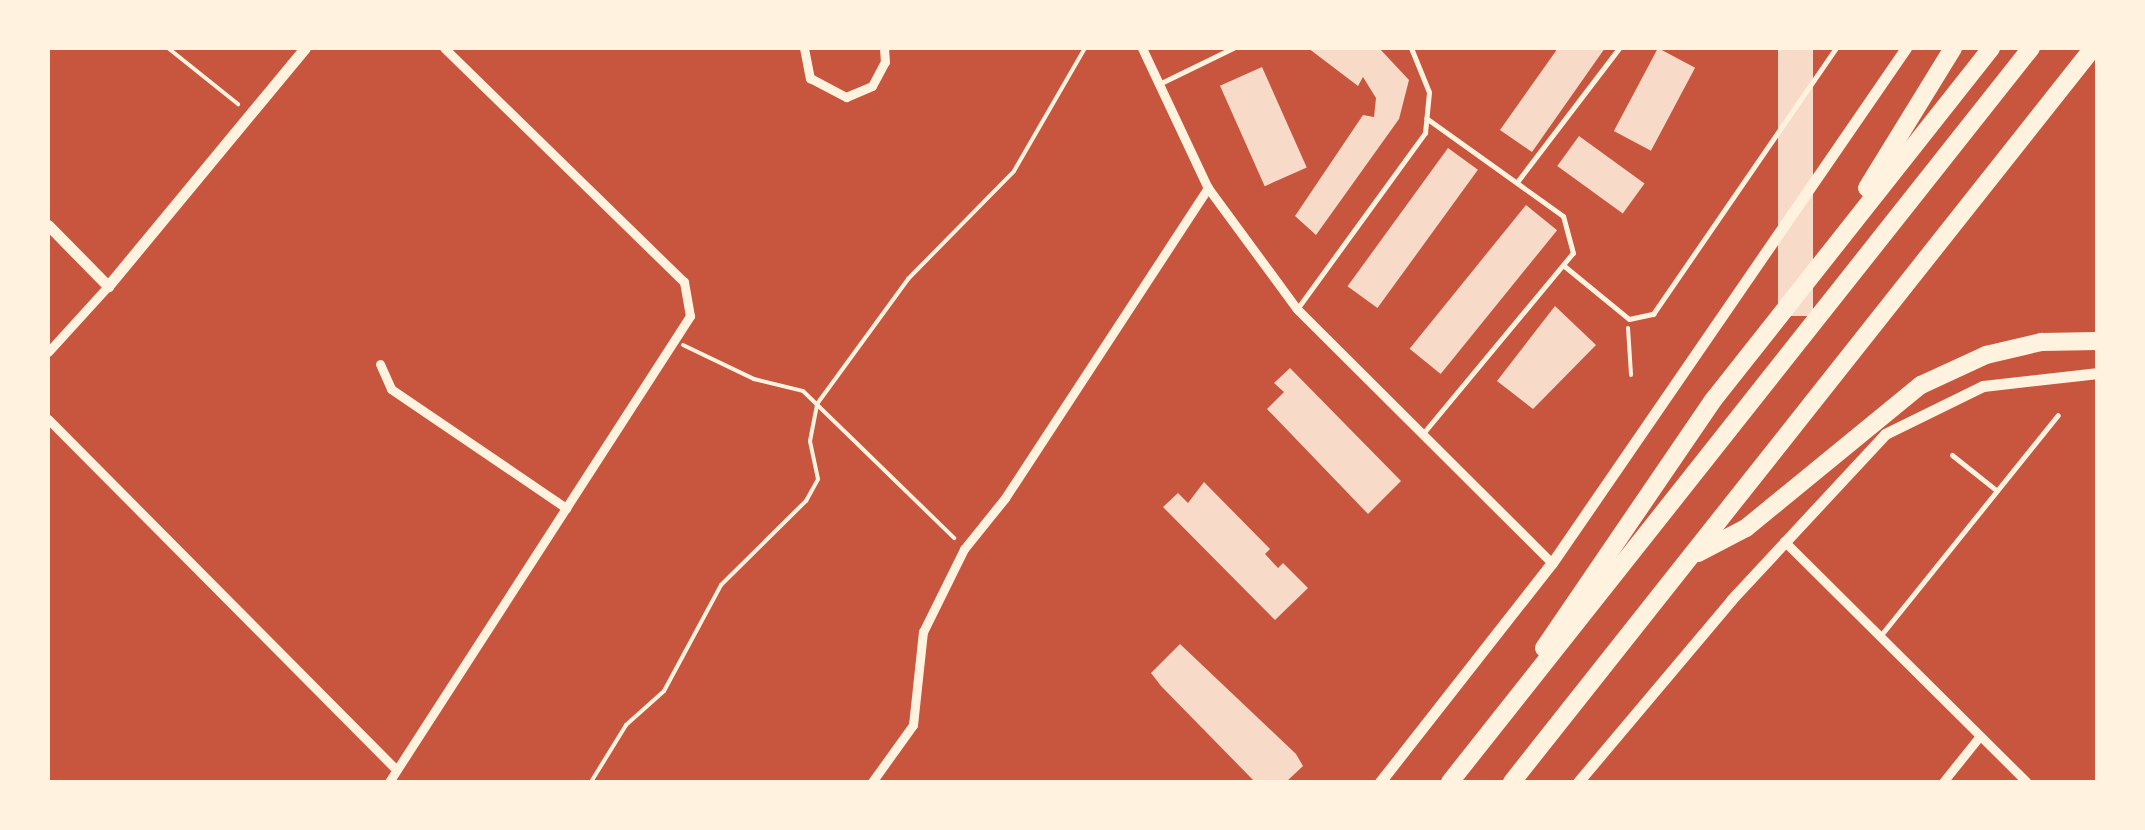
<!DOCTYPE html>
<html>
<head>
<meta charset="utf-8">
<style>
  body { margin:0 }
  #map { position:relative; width:2145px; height:830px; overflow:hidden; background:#c8553d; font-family:"Fira Sans",sans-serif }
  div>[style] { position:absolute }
  .building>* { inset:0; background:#f7dbc8; transform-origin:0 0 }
  .path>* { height:4px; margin:-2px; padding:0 2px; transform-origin:2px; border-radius:2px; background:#fff3e0 }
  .service>* { height:5px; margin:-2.5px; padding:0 2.5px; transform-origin:2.5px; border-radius:2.5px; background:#fff3e0 }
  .minor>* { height:9px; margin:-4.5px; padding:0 4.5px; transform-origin:4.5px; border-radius:4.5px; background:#fff3e0 }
  .tertiary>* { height:11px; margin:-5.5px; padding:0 5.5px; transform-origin:5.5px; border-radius:5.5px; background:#fff3e0 }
  .motorway>* { height:18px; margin:-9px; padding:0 9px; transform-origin:9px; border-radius:9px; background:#fff3e0 }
  span { translate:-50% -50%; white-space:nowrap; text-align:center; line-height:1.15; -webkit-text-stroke:8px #fff3e0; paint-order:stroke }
  .frame { position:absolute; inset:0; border:50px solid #fff3e0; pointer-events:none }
</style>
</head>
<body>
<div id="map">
  <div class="building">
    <div style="clip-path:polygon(1308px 48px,1379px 48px,1409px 80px,1399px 119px,1316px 235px,1295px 216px,1363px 115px,1374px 117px,1376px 98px,1363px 77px,1358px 86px)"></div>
    <div style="clip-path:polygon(1558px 48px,1605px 48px,1532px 152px,1500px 130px)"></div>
    <div style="left:1658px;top:48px;width:42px;height:94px;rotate:28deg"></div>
    <div style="left:1778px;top:48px;width:35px;height:268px"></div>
    <div style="left:1262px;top:67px;width:110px;height:46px;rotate:66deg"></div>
    <div style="left:1579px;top:136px;width:81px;height:37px;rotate:36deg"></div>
    <div style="left:1448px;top:148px;width:37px;height:171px;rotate:36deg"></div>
    <div style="left:1526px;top:205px;width:40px;height:185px;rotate:39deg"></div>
    <div style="clip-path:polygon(1555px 306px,1596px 345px,1533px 409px,1497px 381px)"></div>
    <div style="clip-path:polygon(1290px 368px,1401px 481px,1368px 514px,1267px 409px,1284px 392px,1274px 383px)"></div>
    <div style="clip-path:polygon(1204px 482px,1270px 549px,1265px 554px,1278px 568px,1283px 563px,1308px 588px,1275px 620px,1163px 507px,1178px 493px,1188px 503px)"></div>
    <div style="clip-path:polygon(1180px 644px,1296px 754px,1303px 766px,1286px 782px,1255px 782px,1161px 686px,1151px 673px)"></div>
  </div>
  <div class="path">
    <div style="left:168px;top:48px;width:90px;rotate:38.7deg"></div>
    <div style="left:1628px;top:328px;width:47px;rotate:86.3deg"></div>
    <div style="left:683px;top:345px;width:79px;rotate:25.6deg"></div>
    <div style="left:754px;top:379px;width:50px;rotate:13.8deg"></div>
    <div style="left:803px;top:391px;width:211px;rotate:44.2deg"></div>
    <div style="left:591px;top:782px;width:67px;rotate:-58.4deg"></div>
    <div style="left:626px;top:725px;width:51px;rotate:-41.8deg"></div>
    <div style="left:664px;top:691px;width:120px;rotate:-61.7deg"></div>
    <div style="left:721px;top:585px;width:120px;rotate:-44.7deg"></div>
    <div style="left:806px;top:501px;width:25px;rotate:-61deg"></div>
    <div style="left:818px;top:479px;width:39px;rotate:-102deg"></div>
    <div style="left:810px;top:441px;width:38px;rotate:-79deg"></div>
    <div style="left:817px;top:404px;width:155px;rotate:-53.9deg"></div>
    <div style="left:908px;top:279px;width:151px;rotate:-45.5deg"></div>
    <div style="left:1014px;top:171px;width:142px;rotate:-60deg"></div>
  </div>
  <div class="service">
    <div style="left:1161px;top:83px;width:80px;rotate:-25.9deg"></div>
    <div style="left:1517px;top:182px;width:168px;rotate:-52.7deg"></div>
    <div style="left:1563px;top:265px;width:85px;rotate:39.3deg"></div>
    <div style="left:1629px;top:319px;width:25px;rotate:-12deg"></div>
    <div style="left:1653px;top:314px;width:323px;rotate:-55.5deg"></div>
    <div style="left:1297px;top:309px;width:218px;rotate:-54deg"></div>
    <div style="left:1425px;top:133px;width:41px;rotate:-84.4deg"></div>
    <div style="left:1429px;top:92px;width:48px;rotate:-112.2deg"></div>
    <div style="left:1425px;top:431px;width:231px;rotate:-50.3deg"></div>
    <div style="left:1573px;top:253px;width:38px;rotate:-105deg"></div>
    <div style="left:1563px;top:216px;width:168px;rotate:-144.4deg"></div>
    <div style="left:1952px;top:455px;width:56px;rotate:38.5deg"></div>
    <div style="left:1881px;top:635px;width:282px;rotate:-51.2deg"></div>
  </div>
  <div class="minor">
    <div style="left:804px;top:48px;width:31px;rotate:79deg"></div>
    <div style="left:810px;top:78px;width:41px;rotate:27.8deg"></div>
    <div style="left:846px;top:97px;width:28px;rotate:-23deg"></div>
    <div style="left:872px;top:86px;width:27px;rotate:-62deg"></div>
    <div style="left:885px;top:62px;width:14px;rotate:-94deg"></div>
    <div style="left:1142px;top:48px;width:155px;rotate:64.8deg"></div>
    <div style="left:1208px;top:188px;width:150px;rotate:53.7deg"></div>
    <div style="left:1297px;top:309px;width:360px;rotate:44.9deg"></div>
    <div style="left:48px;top:352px;width:89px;rotate:-47.7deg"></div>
    <div style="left:380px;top:364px;width:27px;rotate:66deg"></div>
    <div style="left:391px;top:389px;width:212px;rotate:34.2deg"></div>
    <div style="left:48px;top:419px;width:494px;rotate:45.2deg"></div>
    <div style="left:1784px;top:541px;width:342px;rotate:44.8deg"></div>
    <div style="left:389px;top:782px;width:555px;rotate:-57.14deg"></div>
    <div style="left:690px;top:316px;width:35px;rotate:-100deg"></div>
    <div style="left:684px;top:282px;width:335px;rotate:-135.7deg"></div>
    <div style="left:872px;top:782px;width:70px;rotate:-54.3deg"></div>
    <div style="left:913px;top:725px;width:94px;rotate:-83.9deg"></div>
    <div style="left:923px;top:632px;width:93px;rotate:-63.7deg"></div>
    <div style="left:964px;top:549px;width:65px;rotate:-51.2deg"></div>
    <div style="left:1005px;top:498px;width:371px;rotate:-56.8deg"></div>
    <div style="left:1943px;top:782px;width:58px;rotate:-51.3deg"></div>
  </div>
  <div class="tertiary">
    <div style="left:48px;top:225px;width:86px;rotate:45.5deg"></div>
    <div style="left:108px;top:286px;width:309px;rotate:-50.4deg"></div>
    <div style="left:1380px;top:782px;width:278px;rotate:-51.9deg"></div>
    <div style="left:1552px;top:563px;width:625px;rotate:-55.5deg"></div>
    <div style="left:1578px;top:782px;width:238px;rotate:-49.9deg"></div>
    <div style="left:1731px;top:600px;width:226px;rotate:-47.1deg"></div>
    <div style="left:1885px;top:434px;width:109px;rotate:-26.1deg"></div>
    <div style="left:1983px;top:386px;width:116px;rotate:-6.4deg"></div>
  </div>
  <div class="motorway">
    <div style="left:1867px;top:188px;width:164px;rotate:-58.4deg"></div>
    <div style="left:1698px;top:553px;width:54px;rotate:-27.5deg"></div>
    <div style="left:1746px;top:528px;width:226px;rotate:-39.3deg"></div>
    <div style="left:1921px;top:385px;width:72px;rotate:-24.8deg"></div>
    <div style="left:1986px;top:355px;width:57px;rotate:-13.3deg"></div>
    <div style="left:2041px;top:342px;width:57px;rotate:-1deg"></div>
    <div style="left:1544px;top:648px;width:301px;rotate:-55.7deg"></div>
    <div style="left:1714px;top:399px;width:447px;rotate:-51.7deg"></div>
    <div style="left:1450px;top:782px;width:936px;rotate:-51.64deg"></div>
    <div style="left:1512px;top:782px;width:936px;rotate:-51.64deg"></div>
  </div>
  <div class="frame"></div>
</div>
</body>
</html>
